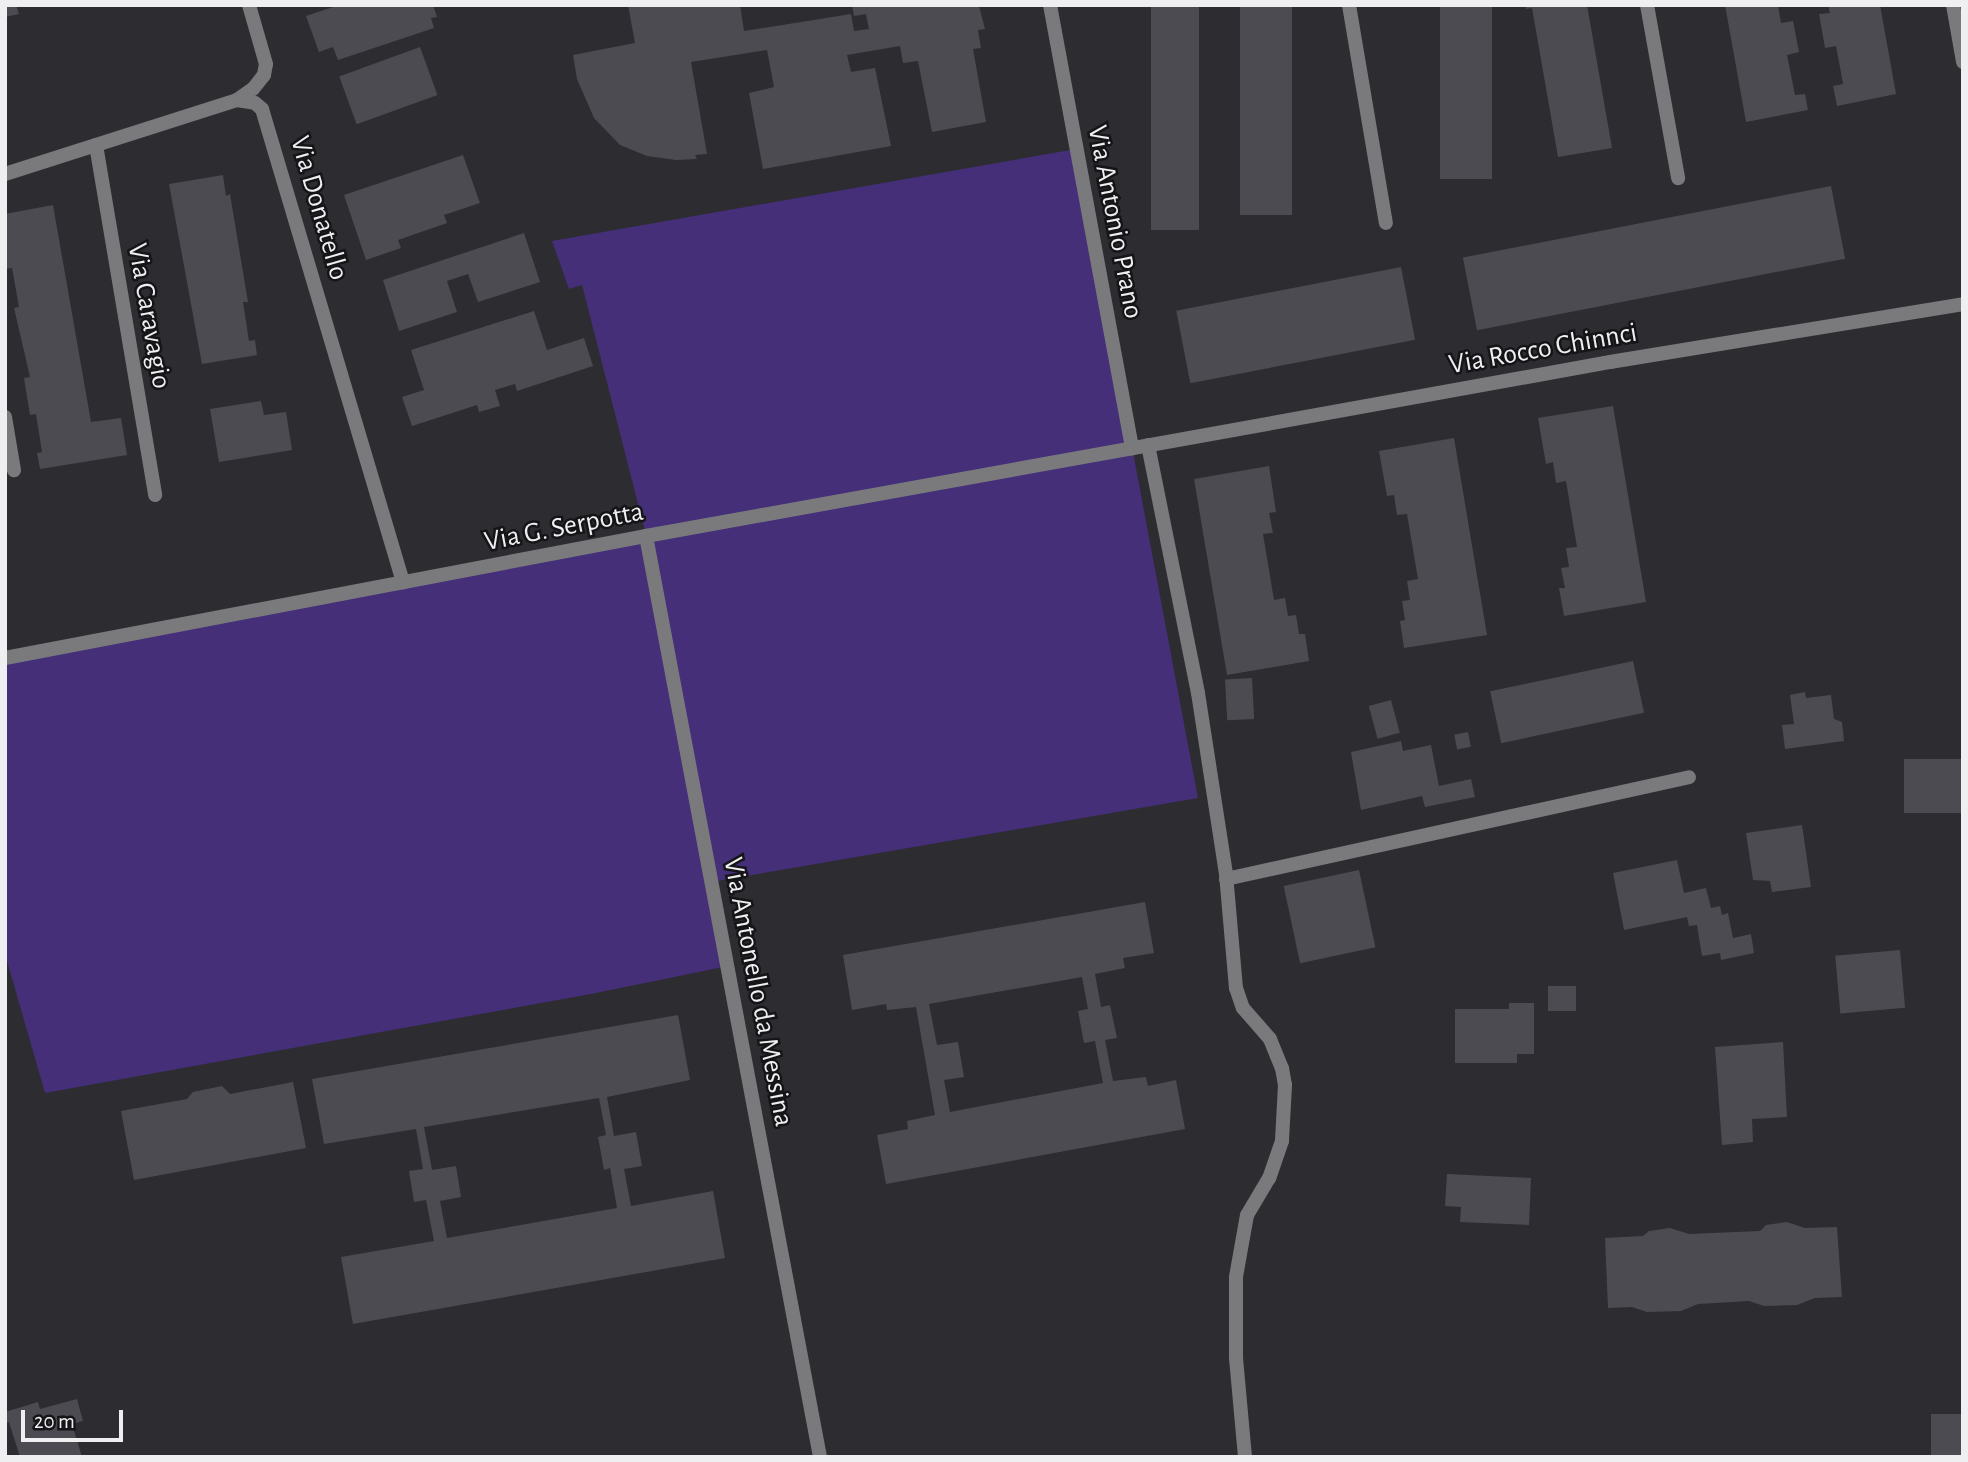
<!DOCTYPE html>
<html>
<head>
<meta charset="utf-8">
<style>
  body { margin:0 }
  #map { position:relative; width:1968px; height:1462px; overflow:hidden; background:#2d2c31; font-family:"Alegreya Sans",sans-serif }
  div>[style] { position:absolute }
  .green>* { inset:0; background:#442f78 }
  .building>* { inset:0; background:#4c4b51; transform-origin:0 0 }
  .street>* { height:14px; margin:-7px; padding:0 7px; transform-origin:7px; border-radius:7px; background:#7a7a7d }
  span { translate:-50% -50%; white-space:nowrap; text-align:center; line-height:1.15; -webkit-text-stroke:5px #151417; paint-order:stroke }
  .street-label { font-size:28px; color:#efeff2 }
  .frame { position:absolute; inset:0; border:7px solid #efeff2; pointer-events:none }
  .scale { position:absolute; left:21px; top:1410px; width:102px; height:32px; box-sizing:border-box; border:4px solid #efeff2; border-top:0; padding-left:9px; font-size:21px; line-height:24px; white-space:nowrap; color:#efeff2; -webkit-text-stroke:5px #151417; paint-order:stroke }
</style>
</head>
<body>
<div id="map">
  <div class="green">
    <div style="clip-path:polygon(1076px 149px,1198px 798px,712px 882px,728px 966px,591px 994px,45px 1093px,5px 954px,5px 658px,646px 535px,582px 285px,569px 289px,552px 241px)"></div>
  </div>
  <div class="building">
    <div style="clip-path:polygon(5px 5px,16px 5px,19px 14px,5px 17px)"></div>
    <div style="clip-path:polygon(339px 5px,433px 5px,437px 17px,431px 18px,434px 28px,338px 60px,333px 47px,319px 52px,306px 16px)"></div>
    <div style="clip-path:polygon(628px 5px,740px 5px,744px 31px,851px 14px,854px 31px,869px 29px,866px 14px,854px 16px,852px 5px,979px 6px,985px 29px,978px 30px,981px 48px,973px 49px,986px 122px,932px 132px,918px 61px,903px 63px,900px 46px,847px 55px,851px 72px,875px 68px,891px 146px,763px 169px,749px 93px,774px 87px,767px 50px,691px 62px,707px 154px,695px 155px,697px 159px,676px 160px,647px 156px,620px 145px,594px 118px,577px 79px,573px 55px,635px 43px)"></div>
    <div style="left:1151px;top:5px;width:48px;height:225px"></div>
    <div style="left:1240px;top:5px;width:52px;height:210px"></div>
    <div style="left:1440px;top:5px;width:52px;height:174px"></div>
    <div style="clip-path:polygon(1526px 5px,1587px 5px,1612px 148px,1558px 157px,1532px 8px,1526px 9px)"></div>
    <div style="clip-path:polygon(1725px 5px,1778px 5px,1781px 23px,1793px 21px,1799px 52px,1787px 55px,1795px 95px,1805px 94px,1808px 110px,1746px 122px)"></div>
    <div style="clip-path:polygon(1828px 5px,1880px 5px,1896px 94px,1837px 106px,1833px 86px,1843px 84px,1840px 67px,1836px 46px,1825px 48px,1819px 14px,1830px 13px)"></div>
    <div style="left:420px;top:47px;width:51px;height:86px;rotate:70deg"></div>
    <div style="clip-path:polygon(463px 155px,480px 203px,444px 215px,447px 223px,398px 240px,401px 248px,366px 260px,344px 195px)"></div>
    <div style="clip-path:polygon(223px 175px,226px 196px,230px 194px,248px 302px,243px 302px,249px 341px,255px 340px,257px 355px,202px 364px,169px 184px)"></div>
    <div style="left:1831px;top:186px;width:74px;height:375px;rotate:79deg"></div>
    <div style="clip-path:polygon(53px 205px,91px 422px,121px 418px,127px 455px,40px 469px,37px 453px,42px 452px,36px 414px,30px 415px,24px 378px,30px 377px,14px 308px,19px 307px,12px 268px,5px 269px,5px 214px)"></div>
    <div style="clip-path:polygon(524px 233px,540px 282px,478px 302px,468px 274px,447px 281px,457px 312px,399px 331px,383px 280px)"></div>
    <div style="left:1401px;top:267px;width:74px;height:229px;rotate:79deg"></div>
    <div style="clip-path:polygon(534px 311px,547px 350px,584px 338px,593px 366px,517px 391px,515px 384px,495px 390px,500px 406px,479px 412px,477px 405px,412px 426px,402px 397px,424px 390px,411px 350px)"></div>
    <div style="clip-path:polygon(261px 401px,264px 415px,286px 412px,292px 450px,219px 462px,210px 409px)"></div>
    <div style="clip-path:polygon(1613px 406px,1646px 602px,1564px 616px,1559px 588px,1565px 588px,1561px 568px,1569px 567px,1566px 548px,1577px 547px,1566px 481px,1556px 483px,1553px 462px,1546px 464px,1538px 418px)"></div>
    <div style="clip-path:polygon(1454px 438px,1487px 635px,1404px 648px,1400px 621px,1405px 620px,1402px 601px,1410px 600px,1407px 581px,1418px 579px,1407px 514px,1397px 515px,1394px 495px,1387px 496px,1379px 451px)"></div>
    <div style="clip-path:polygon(1269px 466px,1276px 512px,1269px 513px,1273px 533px,1263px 534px,1274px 600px,1285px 598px,1288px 616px,1296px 615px,1299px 634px,1305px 634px,1309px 661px,1227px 675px,1194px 479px)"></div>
    <div style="left:1633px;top:661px;width:53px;height:146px;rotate:78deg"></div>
    <div style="left:1252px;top:678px;width:41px;height:27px;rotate:87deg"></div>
    <div style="clip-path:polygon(1805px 692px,1806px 698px,1831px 695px,1834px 719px,1842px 722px,1844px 741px,1785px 749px,1782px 725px,1794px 724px,1790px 695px)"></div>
    <div style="left:1391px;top:700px;width:34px;height:23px;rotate:75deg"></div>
    <div style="left:1468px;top:732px;width:15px;height:14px;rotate:79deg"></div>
    <div style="clip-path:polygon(1401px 741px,1403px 751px,1431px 745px,1439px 786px,1471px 779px,1475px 797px,1425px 807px,1422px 796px,1361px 810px,1351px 752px)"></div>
    <div style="left:1963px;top:759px;width:54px;height:59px;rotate:90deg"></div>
    <div style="clip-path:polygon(1802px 825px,1811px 887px,1772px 892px,1770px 881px,1753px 880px,1746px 833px)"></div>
    <div style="clip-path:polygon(1677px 860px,1684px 893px,1706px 888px,1711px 908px,1720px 906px,1722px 915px,1728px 913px,1733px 938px,1751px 934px,1754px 953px,1721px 960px,1720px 953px,1702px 956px,1697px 925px,1689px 926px,1687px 917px,1624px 930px,1613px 873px)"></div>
    <div style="left:1359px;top:870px;width:79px;height:77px;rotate:78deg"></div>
    <div style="clip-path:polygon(evenodd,1145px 902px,1154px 953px,1123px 958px,1125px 968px,1095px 974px,1101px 1007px,1110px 1005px,1117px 1038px,1105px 1040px,1113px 1081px,1146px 1077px,1148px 1086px,1176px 1080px,1185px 1129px,886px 1184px,877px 1135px,908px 1129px,907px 1121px,935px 1115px,916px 1007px,887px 1010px,886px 1004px,852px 1010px,843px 955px,1145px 902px,1082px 977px,1088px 1009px,1078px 1011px,1084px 1043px,1095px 1041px,1103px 1083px,950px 1112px,944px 1080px,964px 1077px,958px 1042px,937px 1045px,929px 1004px,1082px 977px)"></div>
    <div style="left:1900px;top:950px;width:58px;height:65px;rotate:85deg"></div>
    <div style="left:1576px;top:986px;width:25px;height:28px;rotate:90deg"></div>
    <div style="clip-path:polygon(1509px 1003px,1534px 1003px,1534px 1054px,1517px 1054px,1517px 1063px,1455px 1063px,1455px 1009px,1509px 1009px)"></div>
    <div style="clip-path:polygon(evenodd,678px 1015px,690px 1080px,607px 1097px,614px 1136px,636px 1132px,642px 1166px,624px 1169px,631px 1206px,713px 1191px,725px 1258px,353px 1324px,341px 1257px,434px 1241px,426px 1200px,414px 1202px,409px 1171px,423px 1169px,416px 1129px,324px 1144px,312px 1079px,678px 1015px,599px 1098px,606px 1135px,598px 1137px,604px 1170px,610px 1168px,617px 1208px,447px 1238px,440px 1201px,461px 1197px,456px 1166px,432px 1170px,424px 1127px,599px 1098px)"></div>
    <div style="clip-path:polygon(1783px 1042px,1787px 1117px,1752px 1119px,1753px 1142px,1722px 1145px,1715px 1047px)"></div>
    <div style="clip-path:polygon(293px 1082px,306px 1148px,134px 1180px,121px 1111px,187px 1099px,193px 1092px,222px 1086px,230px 1094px)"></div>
    <div style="clip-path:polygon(1447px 1174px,1531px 1178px,1529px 1225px,1460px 1222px,1461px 1207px,1445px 1206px)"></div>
    <div style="clip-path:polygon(1787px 1222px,1805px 1228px,1837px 1227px,1842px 1297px,1815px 1298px,1797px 1305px,1764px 1306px,1749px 1301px,1698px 1304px,1681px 1311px,1647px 1312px,1632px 1307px,1608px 1308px,1605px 1238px,1643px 1236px,1649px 1231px,1670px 1228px,1689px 1234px,1760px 1231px,1766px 1225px)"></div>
    <div style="clip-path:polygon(77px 1399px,83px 1421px,72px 1424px,82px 1457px,20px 1457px,9px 1422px,5px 1423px,5px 1412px,38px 1402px,40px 1409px)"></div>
    <div style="left:1963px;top:1414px;width:43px;height:32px;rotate:90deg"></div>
  </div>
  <div class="street">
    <div style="left:1050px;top:5px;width:451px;rotate:79.5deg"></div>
    <div style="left:1349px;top:5px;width:221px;rotate:80.4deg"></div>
    <div style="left:1647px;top:5px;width:176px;rotate:79.8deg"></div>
    <div style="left:1953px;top:5px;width:58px;rotate:80deg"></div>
    <div style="left:237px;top:100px;width:19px;rotate:-35deg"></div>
    <div style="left:253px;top:89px;width:18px;rotate:-52deg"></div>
    <div style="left:264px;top:75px;width:11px;rotate:-80deg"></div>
    <div style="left:266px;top:64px;width:61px;rotate:-106.1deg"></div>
    <div style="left:96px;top:145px;width:355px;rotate:80.4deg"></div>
    <div style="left:5px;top:174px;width:244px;rotate:-17.7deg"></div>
    <div style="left:237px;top:100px;width:18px;rotate:9deg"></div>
    <div style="left:255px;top:103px;width:9px;rotate:41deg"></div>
    <div style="left:262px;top:109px;width:494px;rotate:73.4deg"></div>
    <div style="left:5px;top:417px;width:54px;rotate:80.4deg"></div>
    <div style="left:1148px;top:445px;width:253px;rotate:78.6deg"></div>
    <div style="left:1198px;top:693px;width:183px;rotate:81.2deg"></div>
    <div style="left:1226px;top:874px;width:114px;rotate:85deg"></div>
    <div style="left:1236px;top:988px;width:21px;rotate:71deg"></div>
    <div style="left:1243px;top:1008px;width:41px;rotate:48.9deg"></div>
    <div style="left:1270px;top:1039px;width:31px;rotate:68deg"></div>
    <div style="left:1282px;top:1068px;width:17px;rotate:80deg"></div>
    <div style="left:1285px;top:1085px;width:56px;rotate:93.1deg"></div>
    <div style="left:1282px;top:1141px;width:39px;rotate:109deg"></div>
    <div style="left:1269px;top:1178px;width:43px;rotate:120.7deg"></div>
    <div style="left:1247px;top:1215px;width:63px;rotate:100.1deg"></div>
    <div style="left:1236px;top:1277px;width:81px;rotate:90deg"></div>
    <div style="left:1236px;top:1358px;width:99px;rotate:84.8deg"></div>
    <div style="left:646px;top:536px;width:937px;rotate:79.3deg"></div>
    <div style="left:5px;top:658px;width:653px;rotate:-10.78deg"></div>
    <div style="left:646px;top:536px;width:980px;rotate:-10.23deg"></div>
    <div style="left:1610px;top:362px;width:358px;rotate:-9.3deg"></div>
    <div style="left:1226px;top:879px;width:474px;rotate:-12.4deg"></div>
  </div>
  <div class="street-label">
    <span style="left:319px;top:208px;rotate:74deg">Via Donatello</span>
    <span style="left:1115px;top:222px;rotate:79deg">Via Antonio Prano</span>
    <span style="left:149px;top:316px;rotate:80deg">Via Caravagio</span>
    <span style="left:1543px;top:349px;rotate:-10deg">Via Rocco Chinnci</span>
    <span style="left:564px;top:527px;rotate:-11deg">Via G. Serpotta</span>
    <span style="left:758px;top:992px;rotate:79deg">Via Antonello da Messina</span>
  </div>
  <div class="frame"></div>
  <div class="scale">20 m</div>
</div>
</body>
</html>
